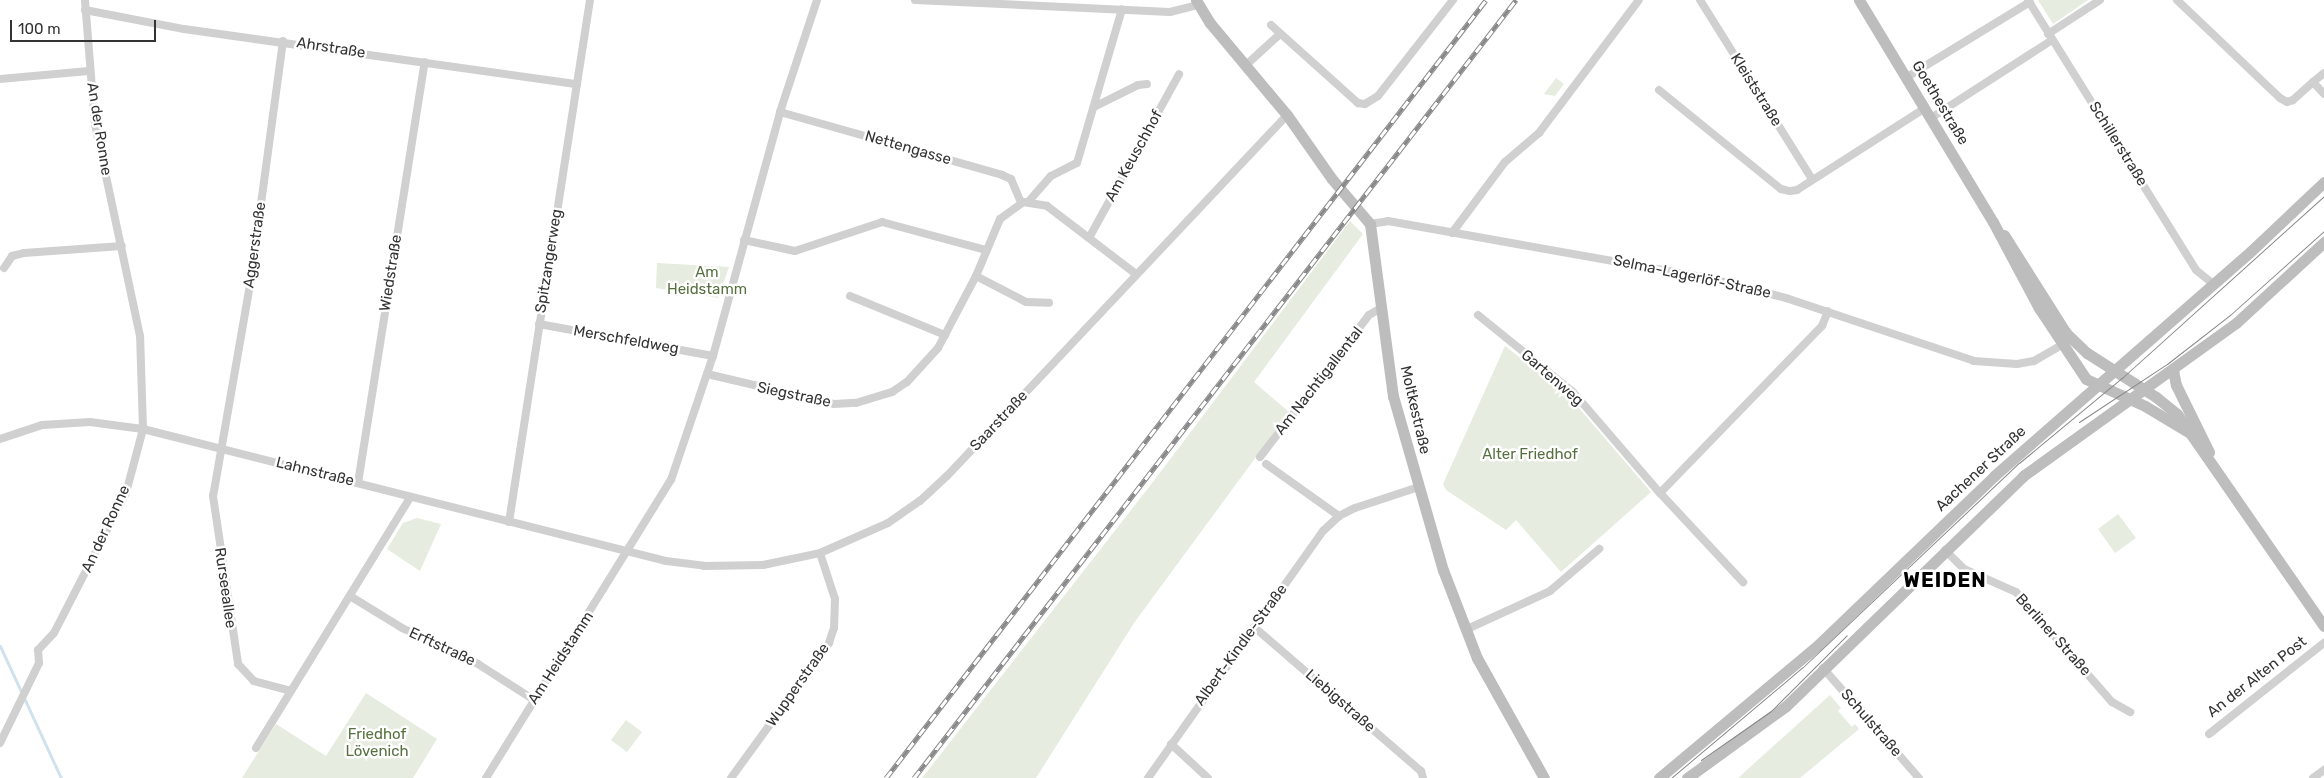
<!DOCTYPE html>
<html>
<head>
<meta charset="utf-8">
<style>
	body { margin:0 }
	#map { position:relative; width:2324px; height:778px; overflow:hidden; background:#fff; font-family:Rubik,sans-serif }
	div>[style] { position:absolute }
	.green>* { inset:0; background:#e6ecdf }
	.stream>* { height:3px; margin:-1.5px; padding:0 1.5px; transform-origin:1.5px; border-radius:1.5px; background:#cfe2ee }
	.street>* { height:8px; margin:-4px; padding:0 4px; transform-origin:4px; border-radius:4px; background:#d0d0d0 }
	.secondary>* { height:11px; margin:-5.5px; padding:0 5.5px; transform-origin:5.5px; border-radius:5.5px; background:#bdbdbd }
	.tram>* { height:1px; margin:-0.5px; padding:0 0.5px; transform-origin:0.5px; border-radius:0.5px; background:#888 }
	.rail>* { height:5px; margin-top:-2.5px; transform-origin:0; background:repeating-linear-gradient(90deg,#fff 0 9px,#888 0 18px); box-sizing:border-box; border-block:1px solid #888 }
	span { translate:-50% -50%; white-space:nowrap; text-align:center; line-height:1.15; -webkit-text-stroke:5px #fff; paint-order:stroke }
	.street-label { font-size:15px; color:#333 }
	.park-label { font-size:15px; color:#56703f }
	.district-label { font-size:20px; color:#000; font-weight:700; letter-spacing:1px }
	.scale { position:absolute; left:10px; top:20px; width:146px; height:22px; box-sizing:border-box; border:2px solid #333; border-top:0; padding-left:6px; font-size:15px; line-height:18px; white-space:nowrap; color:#333; -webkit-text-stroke:4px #fff; paint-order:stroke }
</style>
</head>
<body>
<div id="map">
	<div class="green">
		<i style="clip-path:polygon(2038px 0,2088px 0,2053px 24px)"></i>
		<i style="clip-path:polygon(1556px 78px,1564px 84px,1555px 96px,1544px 94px)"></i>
		<i style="clip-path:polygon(1350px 221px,1363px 234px,1254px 382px,1289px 412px,1134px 623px,1036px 778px,922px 778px,1156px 478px)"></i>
		<i style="clip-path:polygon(657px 263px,729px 267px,718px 298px,656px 288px)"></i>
		<i style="clip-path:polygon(1505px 346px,1567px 394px,1651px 492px,1561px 572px,1516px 520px,1506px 530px,1446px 490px,1443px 484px)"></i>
		<i style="clip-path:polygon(2118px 514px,2136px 538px,2115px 553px,2098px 529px)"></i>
		<i style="clip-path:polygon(417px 518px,441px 524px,420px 571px,387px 549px,403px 523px)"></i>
		<i style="clip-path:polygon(366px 693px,437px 739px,413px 778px,242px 778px,276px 724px,326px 756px)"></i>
		<i style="clip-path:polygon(1830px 695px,1841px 708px,1838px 711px,1852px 727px,1855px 724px,1859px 729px,1800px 778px,1738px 778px)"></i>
		<i style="clip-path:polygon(626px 720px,642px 732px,627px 752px,611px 740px)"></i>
	</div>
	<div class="stream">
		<i style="left:0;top:646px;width:145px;rotate:65.2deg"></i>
	</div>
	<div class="street">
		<i style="left:915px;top:0;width:255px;rotate:2.7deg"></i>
		<i style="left:1170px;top:12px;width:29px;rotate:-14deg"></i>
		<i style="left:1700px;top:0;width:211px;rotate:58deg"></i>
		<i style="left:2028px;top:0;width:318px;rotate:58.1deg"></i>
		<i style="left:2196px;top:270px;width:22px;rotate:39deg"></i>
		<i style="left:2177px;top:0;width:142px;rotate:43.6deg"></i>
		<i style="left:2280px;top:98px;width:8px;rotate:30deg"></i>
		<i style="left:2287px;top:102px;width:6px;rotate:-18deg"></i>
		<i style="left:2293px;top:100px;width:27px;rotate:-42deg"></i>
		<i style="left:2313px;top:82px;width:16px;rotate:47deg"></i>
		<i style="left:85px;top:10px;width:101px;rotate:10.9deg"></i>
		<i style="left:184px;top:29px;width:397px;rotate:8deg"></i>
		<i style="left:1271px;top:25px;width:117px;rotate:41.9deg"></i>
		<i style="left:1358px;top:103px;width:7px;rotate:8deg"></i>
		<i style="left:1365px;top:104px;width:15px;rotate:-32deg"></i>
		<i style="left:1378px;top:96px;width:122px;rotate:-52deg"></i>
		<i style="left:2048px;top:34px;width:62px;rotate:-33.2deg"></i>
		<i style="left:283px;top:41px;width:240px;rotate:97.7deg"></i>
		<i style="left:251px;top:279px;width:220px;rotate:99.9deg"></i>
		<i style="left:213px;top:496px;width:170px;rotate:81.5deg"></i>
		<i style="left:238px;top:664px;width:23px;rotate:47deg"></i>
		<i style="left:254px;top:681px;width:38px;rotate:15deg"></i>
		<i style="left:1246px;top:65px;width:46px;rotate:-42.4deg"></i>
		<i style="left:1907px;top:77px;width:144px;rotate:-31.4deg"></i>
		<i style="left:0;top:79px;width:89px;rotate:-5.1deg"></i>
		<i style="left:2313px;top:82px;width:14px;rotate:-39deg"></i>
		<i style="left:1659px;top:90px;width:157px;rotate:39.1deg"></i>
		<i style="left:1781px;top:189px;width:9px;rotate:13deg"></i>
		<i style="left:1790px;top:191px;width:7px;rotate:-8deg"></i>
		<i style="left:1797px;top:190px;width:152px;rotate:-32.6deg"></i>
		<i style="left:1094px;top:107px;width:49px;rotate:-26.6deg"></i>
		<i style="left:1138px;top:85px;width:9px;rotate:-6deg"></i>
		<i style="left:780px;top:112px;width:231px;rotate:15.8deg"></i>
		<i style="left:1002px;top:175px;width:10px;rotate:24deg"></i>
		<i style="left:1011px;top:179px;width:25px;rotate:67deg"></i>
		<i style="left:1931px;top:118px;width:144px;rotate:-32.8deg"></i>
		<i style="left:1029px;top:201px;width:33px;rotate:-49deg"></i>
		<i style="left:1051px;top:176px;width:29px;rotate:-27deg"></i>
		<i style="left:1077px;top:163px;width:160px;rotate:-73.7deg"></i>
		<i style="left:1370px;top:224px;width:18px;rotate:-9deg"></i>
		<i style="left:1388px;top:221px;width:326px;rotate:10.1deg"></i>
		<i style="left:1709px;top:278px;width:80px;rotate:14.6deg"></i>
		<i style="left:1786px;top:298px;width:198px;rotate:18.5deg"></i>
		<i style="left:1974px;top:361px;width:43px;rotate:4deg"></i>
		<i style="left:2017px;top:364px;width:17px;rotate:-10deg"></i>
		<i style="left:2034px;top:361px;width:32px;rotate:-30deg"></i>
		<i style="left:1452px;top:233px;width:89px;rotate:-53.3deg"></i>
		<i style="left:1505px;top:162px;width:45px;rotate:-40.5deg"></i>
		<i style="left:1539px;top:133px;width:166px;rotate:-53.1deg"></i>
		<i style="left:1089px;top:238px;width:187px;rotate:-61.2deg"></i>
		<i style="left:744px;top:240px;width:52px;rotate:12.2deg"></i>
		<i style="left:795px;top:251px;width:92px;rotate:-18.4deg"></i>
		<i style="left:882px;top:222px;width:108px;rotate:15.1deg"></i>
		<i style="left:4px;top:268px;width:14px;rotate:-56deg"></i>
		<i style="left:12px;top:256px;width:12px;rotate:-14deg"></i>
		<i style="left:24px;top:253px;width:98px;rotate:-4.1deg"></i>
		<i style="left:976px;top:276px;width:56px;rotate:27.5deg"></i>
		<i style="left:1026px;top:302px;width:23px;rotate:2deg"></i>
		<i style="left:850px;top:296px;width:103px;rotate:22.3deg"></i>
		<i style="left:1478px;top:315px;width:122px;rotate:39deg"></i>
		<i style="left:1573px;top:392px;width:133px;rotate:49.3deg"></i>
		<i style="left:1660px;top:493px;width:233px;rotate:-45.9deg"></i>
		<i style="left:1822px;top:326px;width:16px;rotate:-68deg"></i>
		<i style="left:539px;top:324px;width:177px;rotate:10.4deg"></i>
		<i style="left:707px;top:374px;width:130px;rotate:13.3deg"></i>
		<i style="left:834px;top:404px;width:22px;rotate:-3deg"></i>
		<i style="left:856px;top:403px;width:38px;rotate:-17deg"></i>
		<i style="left:892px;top:392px;width:18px;rotate:-34deg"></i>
		<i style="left:907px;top:382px;width:46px;rotate:-47.6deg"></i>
		<i style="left:938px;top:348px;width:81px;rotate:-62.2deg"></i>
		<i style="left:976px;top:276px;width:62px;rotate:-67.2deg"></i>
		<i style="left:1000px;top:219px;width:29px;rotate:-36deg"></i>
		<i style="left:1023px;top:202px;width:24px;rotate:9deg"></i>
		<i style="left:1047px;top:206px;width:112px;rotate:37.4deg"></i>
		<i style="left:0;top:439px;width:44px;rotate:-18.4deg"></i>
		<i style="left:42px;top:425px;width:48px;rotate:-3.6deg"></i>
		<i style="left:90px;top:422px;width:53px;rotate:7.5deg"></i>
		<i style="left:143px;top:429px;width:539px;rotate:14.17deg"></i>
		<i style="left:666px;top:561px;width:38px;rotate:7deg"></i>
		<i style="left:704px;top:566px;width:59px;rotate:-1deg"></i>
		<i style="left:763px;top:565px;width:58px;rotate:-11.9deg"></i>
		<i style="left:820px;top:553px;width:74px;rotate:-23.8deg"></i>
		<i style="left:888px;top:523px;width:39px;rotate:-35deg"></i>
		<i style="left:920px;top:501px;width:37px;rotate:-43deg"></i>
		<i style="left:947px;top:476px;width:496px;rotate:-46.7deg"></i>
		<i style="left:1260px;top:457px;width:179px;rotate:-52.5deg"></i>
		<i style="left:1369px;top:315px;width:14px;rotate:-30deg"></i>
		<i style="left:1266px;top:464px;width:90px;rotate:35.5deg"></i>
		<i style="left:358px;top:483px;width:426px;rotate:-81deg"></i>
		<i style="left:1660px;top:493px;width:122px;rotate:47deg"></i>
		<i style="left:509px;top:522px;width:528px;rotate:-81.18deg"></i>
		<i style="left:1945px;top:550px;width:27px;rotate:45deg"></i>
		<i style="left:1964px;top:569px;width:57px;rotate:23.9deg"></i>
		<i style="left:2016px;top:592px;width:146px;rotate:48.9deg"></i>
		<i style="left:2112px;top:702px;width:21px;rotate:29deg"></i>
		<i style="left:350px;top:596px;width:61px;rotate:31.6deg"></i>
		<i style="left:402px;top:628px;width:84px;rotate:25.3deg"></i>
		<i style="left:478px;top:664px;width:67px;rotate:32.7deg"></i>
		<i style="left:1254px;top:627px;width:221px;rotate:40.8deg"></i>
		<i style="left:1421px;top:771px;width:7px;rotate:74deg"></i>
		<i style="left:1465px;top:630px;width:94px;rotate:-24.6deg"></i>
		<i style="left:1550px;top:591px;width:65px;rotate:-40.6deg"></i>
		<i style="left:1823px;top:668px;width:146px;rotate:48.9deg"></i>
		<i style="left:2209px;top:734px;width:147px;rotate:-38.4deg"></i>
		<i style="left:0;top:743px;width:89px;rotate:-64deg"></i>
		<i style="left:39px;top:663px;width:13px;rotate:-94deg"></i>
		<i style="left:38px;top:650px;width:23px;rotate:-47deg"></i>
		<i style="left:54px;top:633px;width:157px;rotate:-62.8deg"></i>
		<i style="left:126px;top:493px;width:66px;rotate:-75.1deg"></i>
		<i style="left:143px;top:429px;width:93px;rotate:-91.8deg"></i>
		<i style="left:140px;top:336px;width:216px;rotate:-102deg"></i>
		<i style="left:95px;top:125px;width:125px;rotate:-94.6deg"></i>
		<i style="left:1171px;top:744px;width:50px;rotate:42.6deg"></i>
		<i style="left:256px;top:748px;width:294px;rotate:-58.4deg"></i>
		<i style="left:486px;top:778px;width:351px;rotate:-58.2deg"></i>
		<i style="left:671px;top:480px;width:131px;rotate:-71.3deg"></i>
		<i style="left:713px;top:356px;width:253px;rotate:-74.6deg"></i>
		<i style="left:780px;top:112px;width:118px;rotate:-71.7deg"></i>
		<i style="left:731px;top:778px;width:167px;rotate:-54deg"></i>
		<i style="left:829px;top:643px;width:16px;rotate:-72deg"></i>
		<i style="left:834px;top:628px;width:29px;rotate:-88deg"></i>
		<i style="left:835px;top:599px;width:48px;rotate:-108.1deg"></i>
		<i style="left:1148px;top:778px;width:303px;rotate:-54.7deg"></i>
		<i style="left:1323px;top:531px;width:22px;rotate:-43deg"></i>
		<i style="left:1339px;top:516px;width:18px;rotate:-27deg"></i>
		<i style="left:1355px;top:508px;width:67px;rotate:-18.2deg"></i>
		<i style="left:2313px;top:778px;width:14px;rotate:-36deg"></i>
	</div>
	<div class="secondary">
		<i style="left:1196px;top:0;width:27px;rotate:59deg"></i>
		<i style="left:1210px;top:23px;width:120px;rotate:50.1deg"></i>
		<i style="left:1287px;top:115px;width:78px;rotate:54.9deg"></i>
		<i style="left:1332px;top:179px;width:59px;rotate:49.8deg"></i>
		<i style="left:1370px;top:224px;width:174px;rotate:82.4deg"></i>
		<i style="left:1393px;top:396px;width:181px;rotate:74deg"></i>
		<i style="left:1443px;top:570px;width:94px;rotate:68.9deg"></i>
		<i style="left:1477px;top:658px;width:137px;rotate:60.8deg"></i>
		<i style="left:1859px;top:0;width:259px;rotate:58.9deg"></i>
		<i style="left:1993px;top:222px;width:98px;rotate:61.9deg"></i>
		<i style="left:2039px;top:308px;width:85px;rotate:56.5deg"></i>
		<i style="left:2086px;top:379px;width:65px;rotate:24.6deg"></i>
		<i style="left:2145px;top:406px;width:52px;rotate:31deg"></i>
		<i style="left:2004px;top:235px;width:116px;rotate:57.7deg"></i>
		<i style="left:2066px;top:333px;width:29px;rotate:44deg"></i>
		<i style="left:2087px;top:353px;width:82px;rotate:32.5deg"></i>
		<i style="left:2156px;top:397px;width:27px;rotate:39deg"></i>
		<i style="left:2177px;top:414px;width:258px;rotate:55.3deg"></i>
		<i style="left:2173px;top:370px;width:15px;rotate:79deg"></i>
		<i style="left:2176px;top:385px;width:75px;rotate:63.8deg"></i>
		<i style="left:1659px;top:778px;width:207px;rotate:-39.9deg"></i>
		<i style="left:1818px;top:645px;width:244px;rotate:-43.8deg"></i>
		<i style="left:1994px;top:476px;width:340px;rotate:-41.2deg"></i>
		<i style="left:2250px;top:252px;width:102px;rotate:-43.4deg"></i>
		<i style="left:1687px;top:778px;width:122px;rotate:-36deg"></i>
		<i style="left:1786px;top:706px;width:330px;rotate:-44.1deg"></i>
		<i style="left:2023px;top:476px;width:262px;rotate:-35.7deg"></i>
		<i style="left:2236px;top:323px;width:120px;rotate:-42.6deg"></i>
	</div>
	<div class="tram">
		<i style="left:2079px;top:422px;width:105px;rotate:-33.4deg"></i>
		<i style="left:2167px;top:364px;width:80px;rotate:-37.9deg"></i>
		<i style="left:2230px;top:315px;width:126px;rotate:-41.8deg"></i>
		<i style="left:1701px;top:760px;width:85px;rotate:-35deg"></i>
		<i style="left:1771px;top:711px;width:107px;rotate:-45deg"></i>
		<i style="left:1671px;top:778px;width:172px;rotate:-40.1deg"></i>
		<i style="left:1803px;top:667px;width:297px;rotate:-43.4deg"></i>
		<i style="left:2019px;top:463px;width:135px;rotate:-39.6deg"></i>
		<i style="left:2123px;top:377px;width:270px;rotate:-42deg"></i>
	</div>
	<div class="rail">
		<i style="left:886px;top:778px;width:982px;rotate:-52.36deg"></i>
		<i style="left:914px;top:778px;width:984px;rotate:-52.27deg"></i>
	</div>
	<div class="street-label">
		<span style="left:331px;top:48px;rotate:9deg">Ahrstraße</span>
		<span style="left:1756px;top:90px;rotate:58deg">Kleiststraße</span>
		<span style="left:1940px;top:103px;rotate:59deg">Goethestraße</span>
		<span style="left:99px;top:129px;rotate:81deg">An der Ronne</span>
		<span style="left:2118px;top:144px;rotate:58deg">Schillerstraße</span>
		<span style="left:908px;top:148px;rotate:16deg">Nettengasse</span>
		<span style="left:1134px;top:156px;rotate:-61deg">Am Keuschhof</span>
		<span style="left:255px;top:245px;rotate:-82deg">Aggerstraße</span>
		<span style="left:549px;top:261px;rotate:-81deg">Spitzangerweg</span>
		<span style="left:391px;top:273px;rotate:-81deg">Wiedstraße</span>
		<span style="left:1692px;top:277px;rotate:12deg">Selma-Lagerlöf-Straße</span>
		<span style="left:626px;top:340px;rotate:10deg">Merschfeldweg</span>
		<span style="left:1552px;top:378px;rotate:41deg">Gartenweg</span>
		<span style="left:1319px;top:381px;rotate:-52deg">Am Nachtigallental</span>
		<span style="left:794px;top:395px;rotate:12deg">Siegstraße</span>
		<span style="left:1415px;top:410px;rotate:77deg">Moltkestraße</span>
		<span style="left:999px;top:421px;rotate:-47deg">Saarstraße</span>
		<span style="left:1981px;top:469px;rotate:-43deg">Aachener Straße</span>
		<span style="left:315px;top:472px;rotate:14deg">Lahnstraße</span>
		<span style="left:106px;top:529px;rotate:-65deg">An der Ronne</span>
		<span style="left:225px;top:588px;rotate:82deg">Rurseeallee</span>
		<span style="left:2053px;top:635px;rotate:48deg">Berliner Straße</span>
		<span style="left:1241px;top:645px;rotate:-54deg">Albert-Kindle-Straße</span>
		<span style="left:442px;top:647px;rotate:25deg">Erftstraße</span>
		<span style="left:561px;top:658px;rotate:-57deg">Am Heidstamm</span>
		<span style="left:2257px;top:677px;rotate:-38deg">An der Alten Post</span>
		<span style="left:798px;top:685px;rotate:-55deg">Wupperstraße</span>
		<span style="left:1340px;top:701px;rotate:41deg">Liebigstraße</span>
		<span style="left:1871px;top:723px;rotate:49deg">Schulstraße</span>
	</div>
	<div class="park-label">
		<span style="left:707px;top:281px">Am<br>Heidstamm</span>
		<span style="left:1530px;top:455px">Alter Friedhof</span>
		<span style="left:377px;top:743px">Friedhof<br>Lövenich</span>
	</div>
	<div class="district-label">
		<span style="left:1945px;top:580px">WEIDEN</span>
	</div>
	<div class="scale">100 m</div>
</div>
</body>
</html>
